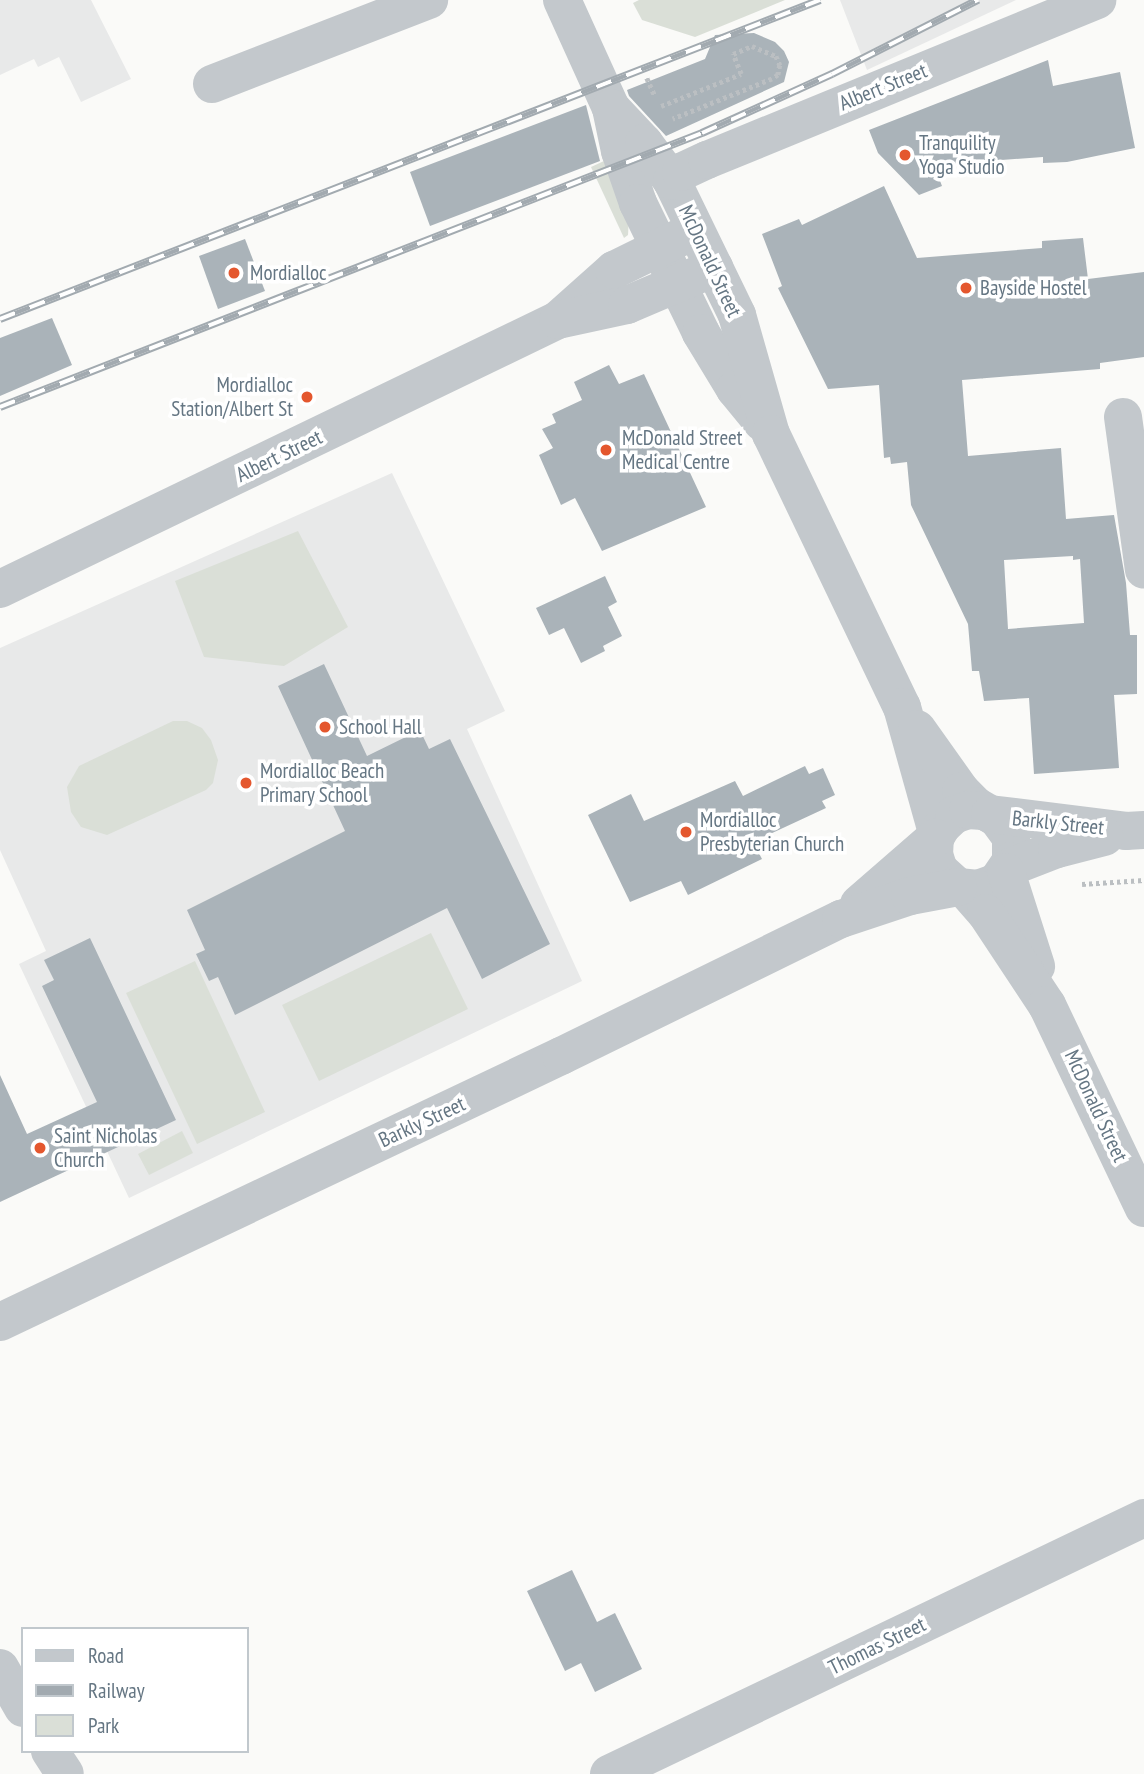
<!DOCTYPE html>
<html>
<head>
<meta charset="utf-8">
<style>
	body { margin:0 }
	#map { position:relative; width:1144px; height:1774px; overflow:hidden; background:#fafaf8; font-family:"PT Sans Narrow",sans-serif }
	div>[style] { position:absolute }
	.built>* { inset:0; background:#e8e9e9 }
	.green>* { inset:0; background:#dadfd7 }
	.building>* { inset:0; background:#aab3b9 }
	.path>* { height:4.5px; margin-top:-2.25px; transform-origin:0; background:repeating-linear-gradient(90deg,#bbbfc2 0 3.5px,transparent 0 7px) }
	.minor>* { height:38px; margin:-19px; padding:0 19px; transform-origin:19px; border-radius:19px; background:#c3c8cc }
	.rail>* { height:8px; margin-top:-4px; transform-origin:0; background:repeating-linear-gradient(90deg,#fff 0 16px,#a2aab0 0 32px); box-sizing:border-box; border-block:2px solid #a2aab0 }
	.dots>* { width:19px; height:19px; translate:-50% -50%; box-sizing:border-box; border:4px solid #fff; border-radius:50% }
	span { translate:-50% -50%; white-space:nowrap; text-align:center; line-height:1.15; -webkit-text-stroke:7px #fff; paint-order:stroke }
	.street-label { font-size:21px; color:#657683 }
	.poi-label { font-size:21px; color:#657683 }
	.left { translate:0 -50%; text-align:left }
	.right { translate:-100% -50%; text-align:right }
	.legend { position:absolute; left:21px; top:1627px; width:228px; height:126px; box-sizing:border-box; background:#fff; border:2px solid #c1c8cd; margin:0; padding:9px 12px; list-style:none; font-size:21px; color:#657683 }
	.legend li { display:flex; align-items:center; gap:14px; height:35px }
	.legend b { width:35px; border:2px solid #c1c8cd }
</style>
</head>
<body>
<div id="map">
	<div class="built">
		<i style="clip-path:polygon(0 0,91px 0,131px 79px,81px 102px,59px 57px,38px 67px,34px 59px,0 75px)"></i>
		<i style="clip-path:polygon(840px 0,1016px 0,867px 70px)"></i>
		<i style="clip-path:polygon(392px 473px,505px 711px,467px 729px,582px 981px,129px 1198px,19px 964px,46px 951px,0 850px,0 648px)"></i>
	</div>
	<div class="green">
		<i style="clip-path:polygon(639px 0,785px 0,695px 37px,642px 20px,633px 3px)"></i>
		<i style="clip-path:polygon(604px 161px,629px 217px,628px 235px,624px 238px,591px 167px)"></i>
		<i style="clip-path:polygon(298px 531px,348px 627px,284px 666px,204px 657px,175px 581px)"></i>
		<i style="clip-path:polygon(173px 721px,187px 721px,202px 728px,211px 740px,218px 760px,213px 783px,206px 790px,107px 835px,81px 827px,71px 812px,67px 787px,79px 766px)"></i>
		<i style="clip-path:polygon(431px 933px,468px 1009px,319px 1081px,282px 1005px)"></i>
		<i style="clip-path:polygon(195px 961px,265px 1112px,197px 1144px,126px 993px)"></i>
		<i style="clip-path:polygon(182px 1131px,193px 1153px,149px 1175px,138px 1154px)"></i>
	</div>
	<div class="building">
		<i style="clip-path:polygon(754px 33px,775px 42px,784px 51px,789px 62px,784px 82px,666px 136px,629px 96px,627px 90px,705px 59px,715px 35px)"></i>
		<i style="clip-path:polygon(1048px 60px,1053px 86px,1120px 72px,1135px 148px,1067px 162px,1043px 163px,1043px 157px,934px 165px,942px 186px,919px 195px,878px 153px,869px 130px)"></i>
		<i style="clip-path:polygon(586px 105px,600px 161px,430px 226px,410px 172px)"></i>
		<i style="clip-path:polygon(evenodd,884px 186px,917px 258px,1042px 248px,1042px 241px,1083px 238px,1088px 279px,1144px 272px,1144px 357px,1100px 363px,1100px 369px,962px 380px,968px 456px,1061px 448px,1066px 519px,1114px 515px,1126px 583px,1130px 635px,1137px 635px,1137px 694px,1114px 695px,1119px 768px,1034px 774px,1029px 698px,984px 701px,979px 671px,972px 671px,968px 624px,911px 505px,907px 462px,891px 464px,890px 457px,884px 458px,879px 385px,828px 389px,778px 288px,782px 286px,762px 234px,799px 219px,802px 225px,884px 186px,1073px 556px,1073px 560px,1080px 559px,1084px 623px,1008px 629px,1004px 560px,1073px 556px)"></i>
		<i style="clip-path:polygon(245px 239px,265px 291px,218px 309px,199px 256px)"></i>
		<i style="clip-path:polygon(52px 318px,72px 365px,0 396px,0 338px)"></i>
		<i style="clip-path:polygon(609px 365px,619px 384px,644px 374px,706px 507px,602px 551px,575px 498px,561px 505px,539px 455px,553px 448px,542px 429px,556px 423px,552px 414px,582px 400px,574px 382px)"></i>
		<i style="clip-path:polygon(605px 576px,617px 602px,608px 607px,622px 636px,603px 646px,605px 651px,581px 663px,564px 628px,549px 635px,536px 608px)"></i>
		<i style="clip-path:polygon(324px 664px,367px 756px,420px 730px,429px 749px,450px 739px,550px 944px,482px 979px,447px 908px,235px 1015px,218px 977px,209px 981px,196px 954px,205px 950px,187px 910px,345px 831px,278px 686px)"></i>
		<i style="clip-path:polygon(805px 766px,809px 774px,823px 768px,835px 795px,822px 801px,826px 808px,753px 842px,762px 859px,688px 895px,681px 881px,630px 902px,588px 815px,631px 794px,644px 821px,735px 781px,743px 796px)"></i>
		<i style="clip-path:polygon(90px 938px,176px 1120px,0 1202px,0 1075px,27px 1134px,97px 1102px,42px 986px,54px 980px,44px 960px)"></i>
		<i style="clip-path:polygon(572px 1570px,597px 1622px,615px 1613px,642px 1669px,595px 1692px,581px 1663px,565px 1671px,527px 1591px)"></i>
	</div>
	<div class="path">
		<i style="left:647px;top:78px;width:20px;rotate:66deg"></i>
		<i style="left:661px;top:106px;width:86px;rotate:-21.8deg"></i>
		<i style="left:741px;top:74px;width:22px;rotate:-112deg"></i>
		<i style="left:733px;top:54px;width:21px;rotate:-23deg"></i>
		<i style="left:752px;top:46px;width:26px;rotate:23deg"></i>
		<i style="left:776px;top:56px;width:10px;rotate:66deg"></i>
		<i style="left:780px;top:65px;width:10px;rotate:101deg"></i>
		<i style="left:778px;top:75px;width:7px;rotate:146deg"></i>
		<i style="left:772px;top:79px;width:107px;rotate:158deg"></i>
		<i style="left:1082px;top:884px;width:62px;rotate:-3.7deg"></i>
	</div>
	<div class="minor">
		<i style="left:562px;top:0;width:119px;rotate:65.6deg"></i>
		<i style="left:611px;top:108px;width:44px;rotate:78.2deg"></i>
		<i style="left:620px;top:151px;width:55px;rotate:70.9deg"></i>
		<i style="left:638px;top:203px;width:144px;rotate:64.1deg"></i>
		<i style="left:701px;top:333px;width:66px;rotate:58.7deg"></i>
		<i style="left:735px;top:389px;width:43px;rotate:50.7deg"></i>
		<i style="left:212px;top:84px;width:233px;rotate:-21.2deg"></i>
		<i style="left:611px;top:108px;width:48px;rotate:46.7deg"></i>
		<i style="left:644px;top:143px;width:47px;rotate:53.6deg"></i>
		<i style="left:672px;top:181px;width:149px;rotate:64.1deg"></i>
		<i style="left:737px;top:315px;width:124px;rotate:74.1deg"></i>
		<i style="left:771px;top:434px;width:303px;rotate:64.4deg"></i>
		<i style="left:902px;top:707px;width:130px;rotate:74.4deg"></i>
		<i style="left:672px;top:181px;width:13px;rotate:-45deg"></i>
		<i style="left:681px;top:172px;width:29px;rotate:-25deg"></i>
		<i style="left:707px;top:160px;width:422px;rotate:-22.3deg"></i>
		<i style="left:559px;top:319px;width:74px;rotate:-41.7deg"></i>
		<i style="left:614px;top:270px;width:77px;rotate:-26.2deg"></i>
		<i style="left:1123px;top:417px;width:154px;rotate:82.2deg"></i>
		<i style="left:0;top:589px;width:619px;rotate:-25.74deg"></i>
		<i style="left:558px;top:320px;width:71px;rotate:-12.3deg"></i>
		<i style="left:627px;top:305px;width:95px;rotate:-23deg"></i>
		<i style="left:917px;top:729px;width:76px;rotate:54.6deg"></i>
		<i style="left:961px;top:791px;width:21px;rotate:45deg"></i>
		<i style="left:976px;top:806px;width:24px;rotate:30deg"></i>
		<i style="left:997px;top:818px;width:24px;rotate:54deg"></i>
		<i style="left:1011px;top:837px;width:24px;rotate:90deg"></i>
		<i style="left:1011px;top:861px;width:25px;rotate:124deg"></i>
		<i style="left:997px;top:882px;width:20px;rotate:160deg"></i>
		<i style="left:978px;top:889px;width:20px;rotate:-174deg"></i>
		<i style="left:958px;top:887px;width:25px;rotate:-138deg"></i>
		<i style="left:939px;top:870px;width:16px;rotate:-108deg"></i>
		<i style="left:934px;top:855px;width:17px;rotate:-87deg"></i>
		<i style="left:935px;top:838px;width:14px;rotate:-60deg"></i>
		<i style="left:942px;top:826px;width:16px;rotate:-43deg"></i>
		<i style="left:954px;top:815px;width:15px;rotate:-20deg"></i>
		<i style="left:968px;top:810px;width:15px;rotate:4deg"></i>
		<i style="left:990px;top:814px;width:137px;rotate:7.1deg"></i>
		<i style="left:1126px;top:831px;width:18px;rotate:-3deg"></i>
		<i style="left:1008px;top:868px;width:53px;rotate:-21.2deg"></i>
		<i style="left:1057px;top:849px;width:49px;rotate:-14.3deg"></i>
		<i style="left:1006px;top:872px;width:99px;rotate:72.3deg"></i>
		<i style="left:964px;top:888px;width:33px;rotate:49deg"></i>
		<i style="left:986px;top:913px;width:110px;rotate:56.5deg"></i>
		<i style="left:1047px;top:1005px;width:225px;rotate:64.5deg"></i>
		<i style="left:859px;top:904px;width:101px;rotate:-41deg"></i>
		<i style="left:0;top:1322px;width:621px;rotate:-25.37deg"></i>
		<i style="left:561px;top:1056px;width:312px;rotate:-26.1deg"></i>
		<i style="left:841px;top:919px;width:73px;rotate:-18.4deg"></i>
		<i style="left:910px;top:896px;width:49px;rotate:-10.6deg"></i>
		<i style="left:0;top:1668px;width:46px;rotate:60.1deg"></i>
		<i style="left:50px;top:1751px;width:27px;rotate:57deg"></i>
		<i style="left:609px;top:1774px;width:593px;rotate:-25.57deg"></i>
	</div>
	<div class="rail">
		<i style="left:0;top:319px;width:880px;rotate:-21.26deg"></i>
		<i style="left:0;top:407px;width:754px;rotate:-21.32deg"></i>
		<i style="left:702px;top:133px;width:143px;rotate:-24.4deg"></i>
		<i style="left:832px;top:74px;width:164px;rotate:-26.9deg"></i>
	</div>
	<div class="dots">
		<i style="left:905px;top:155px;background:#e4572e"></i>
		<i style="left:234px;top:273px;background:#e4572e"></i>
		<i style="left:966px;top:288px;background:#e4572e"></i>
		<i style="left:307px;top:397px;background:#e4572e"></i>
		<i style="left:606px;top:450px;background:#e4572e"></i>
		<i style="left:325px;top:727px;background:#e4572e"></i>
		<i style="left:246px;top:783px;background:#e4572e"></i>
		<i style="left:686px;top:832px;background:#e4572e"></i>
		<i style="left:40px;top:1148px;background:#e4572e"></i>
	</div>
	<div class="street-label">
		<span style="left:883px;top:87px;rotate:-22deg">Albert Street</span>
		<span style="left:710px;top:261px;rotate:65deg">McDonald Street</span>
		<span style="left:279px;top:456px;rotate:-26deg">Albert Street</span>
		<span style="left:1058px;top:823px;rotate:6deg">Barkly Street</span>
		<span style="left:1096px;top:1106px;rotate:65deg">McDonald Street</span>
		<span style="left:422px;top:1122px;rotate:-25deg">Barkly Street</span>
		<span style="left:877px;top:1646px;rotate:-26deg">Thomas Street</span>
	</div>
	<div class="poi-label">
		<span class="left" style="left:919px;top:155px">Tranquility<br>Yoga Studio</span>
		<span class="left" style="left:250px;top:273px">Mordialloc</span>
		<span class="left" style="left:980px;top:288px">Bayside Hostel</span>
		<span class="right" style="left:293px;top:397px">Mordialloc<br>Station/Albert St</span>
		<span class="left" style="left:622px;top:450px">McDonald Street<br>Medical Centre</span>
		<span class="left" style="left:339px;top:727px">School Hall</span>
		<span class="left" style="left:260px;top:783px">Mordialloc Beach<br>Primary School</span>
		<span class="left" style="left:700px;top:832px">Mordialloc<br>Presbyterian Church</span>
		<span class="left" style="left:54px;top:1148px">Saint Nicholas<br>Church</span>
	</div>
	<ul class="legend">
	<li><b style="height:9px;background:#c3c8cc"></b>Road</li>
	<li><b style="height:9px;background:#a2aab0"></b>Railway</li>
	<li><b style="height:19px;background:#dadfd7"></b>Park</li>
	</ul>
</div>
</body>
</html>
